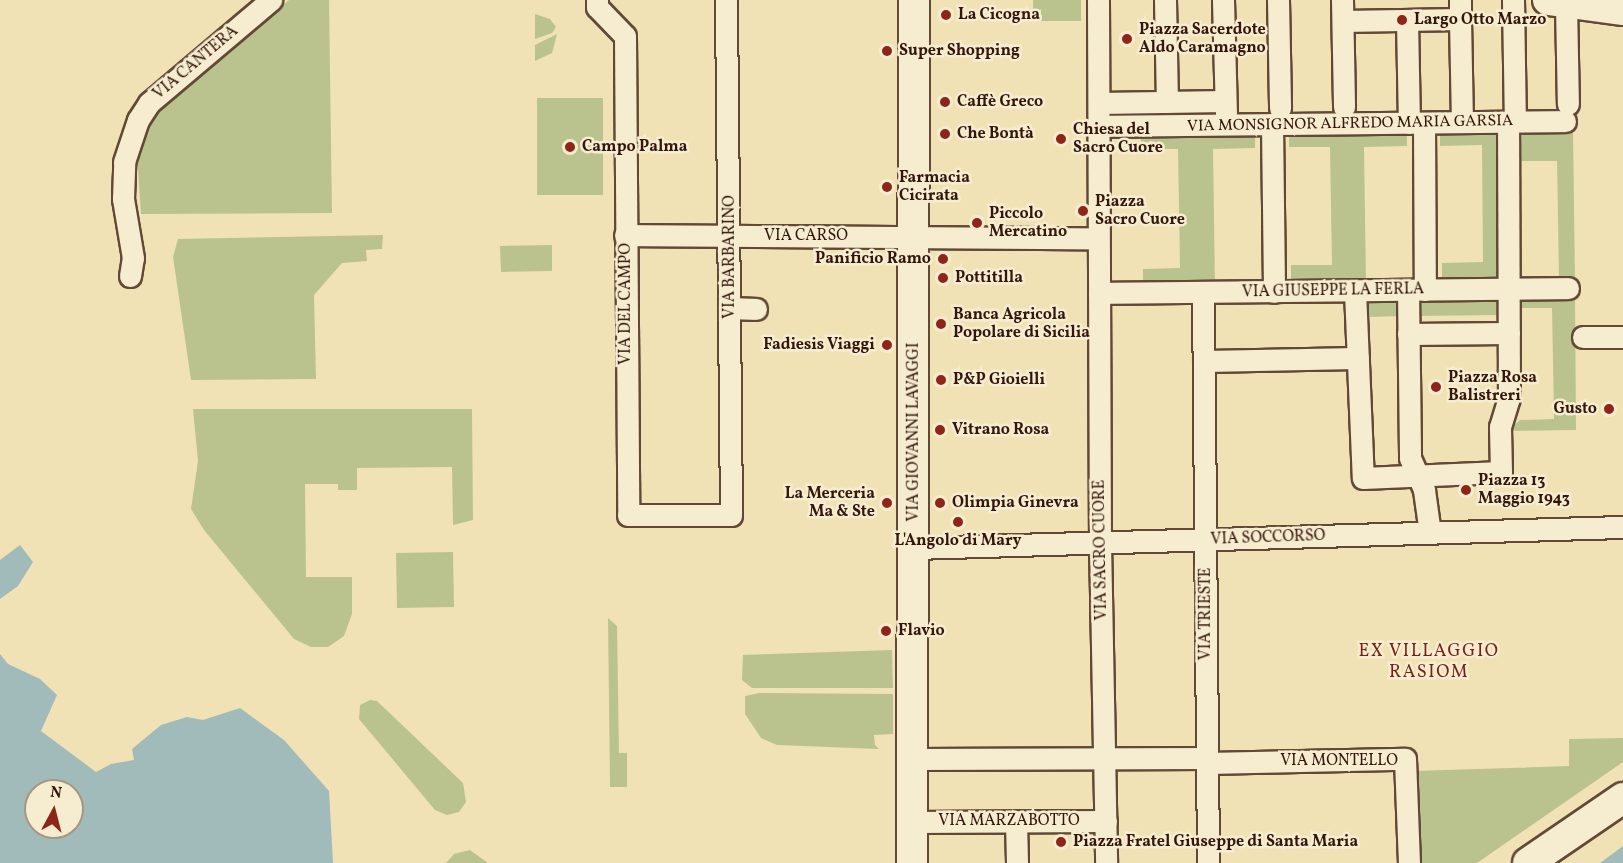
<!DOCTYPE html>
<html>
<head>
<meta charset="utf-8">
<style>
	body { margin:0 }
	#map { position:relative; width:1623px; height:863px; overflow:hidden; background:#f1e2b6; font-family:Vollkorn,serif }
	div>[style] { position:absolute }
	.green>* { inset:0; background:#bac38e }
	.water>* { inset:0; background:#a0bbb9 }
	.roads { filter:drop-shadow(2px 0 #624936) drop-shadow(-2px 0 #624936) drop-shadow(0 2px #624936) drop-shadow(0 -2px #624936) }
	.street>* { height:21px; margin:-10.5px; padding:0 10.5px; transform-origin:10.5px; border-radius:10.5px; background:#f6ecd0 }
	.secondary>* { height:30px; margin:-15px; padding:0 15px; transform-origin:15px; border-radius:15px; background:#f6ecd0 }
	.dots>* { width:16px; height:16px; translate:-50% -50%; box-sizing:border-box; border:3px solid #f6ecd0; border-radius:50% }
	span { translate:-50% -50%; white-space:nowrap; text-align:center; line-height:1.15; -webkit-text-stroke:5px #f6ecd0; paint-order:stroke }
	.poi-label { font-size:16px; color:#33160c; font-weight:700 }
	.left { translate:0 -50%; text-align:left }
	.right { translate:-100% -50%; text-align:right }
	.street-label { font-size:16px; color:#33160c }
	.neighbourhood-label { font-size:18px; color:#7a1f14; letter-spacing:1.5px }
	.north { position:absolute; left:24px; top:779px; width:60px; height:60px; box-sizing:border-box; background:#f6ecd0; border:2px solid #a89682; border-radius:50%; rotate:7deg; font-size:16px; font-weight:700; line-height:24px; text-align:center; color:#33160c }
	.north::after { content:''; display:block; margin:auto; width:21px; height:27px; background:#8f2418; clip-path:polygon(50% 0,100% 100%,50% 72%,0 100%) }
</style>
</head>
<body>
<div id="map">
	<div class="green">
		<i style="clip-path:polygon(289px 0,329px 0,332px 213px,141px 214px,136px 140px,173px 96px)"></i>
		<i style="clip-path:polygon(1033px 0,1081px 0,1081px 21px,1033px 21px)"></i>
		<i style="clip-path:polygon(535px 14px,550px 19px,556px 27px,552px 33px,535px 39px)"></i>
		<i style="clip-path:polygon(557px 34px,552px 53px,535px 61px,535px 45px)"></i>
		<i style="clip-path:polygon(537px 98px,603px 98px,603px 195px,537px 195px)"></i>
		<i style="clip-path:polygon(1573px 130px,1575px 279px,1559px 280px,1557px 161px,1517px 161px,1516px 131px)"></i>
		<i style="clip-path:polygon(1497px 131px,1499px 281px,1442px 282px,1442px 263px,1483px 262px,1482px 145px,1440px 146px,1440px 132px)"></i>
		<i style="clip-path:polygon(1407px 132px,1407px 146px,1364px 147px,1366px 283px,1291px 283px,1291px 265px,1332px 265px,1330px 147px,1289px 147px,1289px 134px)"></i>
		<i style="clip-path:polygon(1255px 134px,1255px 148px,1213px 149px,1215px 285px,1143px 286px,1143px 269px,1180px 268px,1178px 149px,1141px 149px,1141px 135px)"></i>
		<i style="clip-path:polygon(383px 235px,382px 249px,366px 250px,367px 261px,342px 263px,314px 295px,316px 379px,191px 380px,173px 257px,178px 239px)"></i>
		<i style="clip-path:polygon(552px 245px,552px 271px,501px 272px,500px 246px)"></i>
		<i style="clip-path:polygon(1575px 295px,1576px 430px,1507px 431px,1520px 420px,1554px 419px,1552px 308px,1518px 308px,1518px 296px)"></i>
		<i style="clip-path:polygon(1499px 296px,1499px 315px,1416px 316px,1415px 297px)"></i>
		<i style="clip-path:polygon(1401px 297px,1402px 316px,1367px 317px,1366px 298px)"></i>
		<i style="clip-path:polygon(193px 409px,472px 409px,473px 520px,453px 525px,452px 467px,357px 468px,357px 490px,338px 490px,338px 484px,305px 484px,306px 577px,352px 577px,352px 614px,344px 636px,328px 647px,311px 647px,294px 639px,204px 530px,191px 509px,198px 461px)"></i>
		<i style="clip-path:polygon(453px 552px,454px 607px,397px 608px,396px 553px)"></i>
		<i style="clip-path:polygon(608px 618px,617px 626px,619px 753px,627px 753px,627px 787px,610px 787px)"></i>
		<i style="clip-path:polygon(892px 650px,893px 688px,752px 688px,742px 680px,743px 655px)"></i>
		<i style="clip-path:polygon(759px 693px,893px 694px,893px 734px,874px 735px,875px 745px,879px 749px,777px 745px,761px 738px,745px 714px,745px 696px)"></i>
		<i style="clip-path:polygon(370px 700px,377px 701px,463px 783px,466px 802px,459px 812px,447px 815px,435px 810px,359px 719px,360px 705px)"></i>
		<i style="clip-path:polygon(1623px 738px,1623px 762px,1477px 863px,1415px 863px,1413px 771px,1569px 766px,1569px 739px)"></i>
		<i style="clip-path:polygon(470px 850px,488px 863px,446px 863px,454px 854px)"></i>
	</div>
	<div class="water">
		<i style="clip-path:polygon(20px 545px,33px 562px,18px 586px,0 599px,0 560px)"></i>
		<i style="clip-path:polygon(evenodd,0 654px,8px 664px,40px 679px,57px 695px,41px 731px,96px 772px,111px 764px,134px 760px,132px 749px,161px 725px,187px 717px,203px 720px,240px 708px,284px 740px,329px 791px,333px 863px,0 863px,0 654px,36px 791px,72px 791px,72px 827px,36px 827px,36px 791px)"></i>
		<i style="clip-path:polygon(1623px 846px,1623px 863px,1600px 863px)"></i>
	</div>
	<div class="roads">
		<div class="street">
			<i style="left:597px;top:0;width:7px;rotate:90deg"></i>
			<i style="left:597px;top:7px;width:40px;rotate:46deg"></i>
			<i style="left:625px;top:36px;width:479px;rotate:89.6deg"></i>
			<i style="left:628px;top:515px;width:103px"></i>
			<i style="left:731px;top:515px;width:515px;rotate:-90.56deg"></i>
			<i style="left:1098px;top:0;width:542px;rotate:89.79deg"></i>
			<i style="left:1100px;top:542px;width:321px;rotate:88.9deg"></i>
			<i style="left:1165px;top:0;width:102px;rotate:88.9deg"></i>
			<i style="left:1223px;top:0;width:113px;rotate:88.5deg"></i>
			<i style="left:1278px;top:0;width:108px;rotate:88.9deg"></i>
			<i style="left:1342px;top:0;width:107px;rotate:88.9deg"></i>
			<i style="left:1513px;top:0;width:122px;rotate:89.1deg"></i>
			<i style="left:1566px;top:4px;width:100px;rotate:88.9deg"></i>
			<i style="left:1460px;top:19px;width:103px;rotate:88.9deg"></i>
			<i style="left:1407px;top:20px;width:103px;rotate:88.9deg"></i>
			<i style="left:1343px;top:21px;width:117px;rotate:-1deg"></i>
			<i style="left:1460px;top:19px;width:19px;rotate:-90deg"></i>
			<i style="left:1099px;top:103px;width:126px;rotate:-0.9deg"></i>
			<i style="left:1424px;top:123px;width:167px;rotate:89.7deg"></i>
			<i style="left:1272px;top:124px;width:168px;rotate:89.3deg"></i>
			<i style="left:1099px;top:126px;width:466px;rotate:-0.6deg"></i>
			<i style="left:625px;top:235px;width:473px;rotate:0.4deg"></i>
			<i style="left:130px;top:276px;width:18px;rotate:-81deg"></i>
			<i style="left:133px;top:258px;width:60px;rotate:-99.6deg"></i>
			<i style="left:123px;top:199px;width:37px;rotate:-88deg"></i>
			<i style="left:124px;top:162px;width:44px;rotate:-71.6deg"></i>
			<i style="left:138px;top:120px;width:20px;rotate:-57deg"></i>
			<i style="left:149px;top:103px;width:160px;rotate:-40.2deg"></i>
			<i style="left:1408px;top:290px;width:168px;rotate:89.3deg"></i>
			<i style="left:1410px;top:458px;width:35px;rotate:66deg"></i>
			<i style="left:1424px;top:490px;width:43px;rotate:82.1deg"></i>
			<i style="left:1355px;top:291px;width:187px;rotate:87.6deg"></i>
			<i style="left:1363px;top:478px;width:138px;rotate:-2.5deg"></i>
			<i style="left:1501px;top:472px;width:45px;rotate:-91.3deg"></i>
			<i style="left:1500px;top:427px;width:30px;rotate:-73deg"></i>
			<i style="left:1509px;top:398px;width:276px;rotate:-90.2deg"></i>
			<i style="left:1203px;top:292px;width:571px;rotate:89.5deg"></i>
			<i style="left:1099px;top:293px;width:469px;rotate:-0.6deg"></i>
			<i style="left:730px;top:308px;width:26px;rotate:2deg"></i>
			<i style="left:1408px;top:334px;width:101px;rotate:-0.6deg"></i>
			<i style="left:1583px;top:337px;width:40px"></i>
			<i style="left:1204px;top:361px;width:154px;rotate:-1.1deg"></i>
			<i style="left:914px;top:548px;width:709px;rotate:-1.7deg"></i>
			<i style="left:913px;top:759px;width:294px;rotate:-0.2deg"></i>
			<i style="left:1207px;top:763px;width:198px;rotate:-1.2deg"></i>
			<i style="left:1405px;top:759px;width:104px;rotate:87.8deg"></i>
			<i style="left:1016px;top:821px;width:42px;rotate:88.6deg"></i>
			<i style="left:913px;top:822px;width:193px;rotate:-0.3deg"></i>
		</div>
		<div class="secondary">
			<i style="left:1548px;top:0;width:76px;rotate:7.6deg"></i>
			<i style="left:912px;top:863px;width:863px;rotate:-89.87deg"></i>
			<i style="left:1528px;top:863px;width:115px;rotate:-34.4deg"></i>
		</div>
	</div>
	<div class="dots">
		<i style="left:946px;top:15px;background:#8f2418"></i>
		<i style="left:1402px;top:20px;background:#8f2418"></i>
		<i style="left:1127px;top:39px;background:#8f2418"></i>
		<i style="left:887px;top:51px;background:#8f2418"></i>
		<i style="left:945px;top:102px;background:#8f2418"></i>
		<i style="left:945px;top:134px;background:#8f2418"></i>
		<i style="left:1061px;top:139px;background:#8f2418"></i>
		<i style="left:570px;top:147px;background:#8f2418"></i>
		<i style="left:887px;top:187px;background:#8f2418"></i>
		<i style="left:1083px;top:211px;background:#8f2418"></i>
		<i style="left:977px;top:223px;background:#8f2418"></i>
		<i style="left:943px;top:259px;background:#8f2418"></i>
		<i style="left:943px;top:278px;background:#8f2418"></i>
		<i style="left:941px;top:324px;background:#8f2418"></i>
		<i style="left:887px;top:345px;background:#8f2418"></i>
		<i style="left:941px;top:380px;background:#8f2418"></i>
		<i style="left:1436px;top:387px;background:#8f2418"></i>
		<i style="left:1609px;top:409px;background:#8f2418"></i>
		<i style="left:940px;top:430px;background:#8f2418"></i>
		<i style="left:1466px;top:490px;background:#8f2418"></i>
		<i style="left:887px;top:503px;background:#8f2418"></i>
		<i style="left:940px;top:503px;background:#8f2418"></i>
		<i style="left:958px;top:522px;background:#8f2418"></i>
		<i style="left:886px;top:631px;background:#8f2418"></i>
		<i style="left:1061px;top:842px;background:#8f2418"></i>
	</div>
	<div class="poi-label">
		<span class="left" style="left:958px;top:15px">La Cicogna</span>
		<span class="left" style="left:1414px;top:20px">Largo Otto Marzo</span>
		<span class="left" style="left:1139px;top:39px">Piazza Sacerdote<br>Aldo Caramagno</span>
		<span class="left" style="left:899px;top:51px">Super Shopping</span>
		<span class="left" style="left:957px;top:102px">Caffè Greco</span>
		<span class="left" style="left:1073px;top:139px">Chiesa del<br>Sacro Cuore</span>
		<span class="left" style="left:957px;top:134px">Che Bontà</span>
		<span class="left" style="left:582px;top:147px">Campo Palma</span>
		<span class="left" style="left:899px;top:187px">Farmacia<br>Cicirata</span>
		<span class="left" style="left:1095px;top:211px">Piazza<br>Sacro Cuore</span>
		<span class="left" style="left:989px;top:223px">Piccolo<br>Mercatino</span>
		<span class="right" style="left:931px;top:259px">Panificio Ramo</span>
		<span class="left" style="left:955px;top:278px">Pottitilla</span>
		<span class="left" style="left:953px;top:324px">Banca Agricola<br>Popolare di Sicilia</span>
		<span class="right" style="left:875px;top:345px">Fadiesis Viaggi</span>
		<span class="left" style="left:1448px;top:387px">Piazza Rosa<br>Balistreri</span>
		<span class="left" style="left:953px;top:380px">P&amp;P Gioielli</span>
		<span class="right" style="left:1597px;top:409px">Gusto</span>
		<span class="left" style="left:952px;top:430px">Vitrano Rosa</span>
		<span class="left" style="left:1478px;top:490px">Piazza 13<br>Maggio 1943</span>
		<span class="right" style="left:875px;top:503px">La Merceria<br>Ma &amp; Ste</span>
		<span class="left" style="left:952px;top:503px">Olimpia Ginevra</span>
		<span style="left:958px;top:541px">L'Angolo di Mary</span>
		<span class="left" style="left:898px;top:631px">Flavio</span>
		<span class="left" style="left:1073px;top:842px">Piazza Fratel Giuseppe di Santa Maria</span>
	</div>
	<div class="street-label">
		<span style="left:196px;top:63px;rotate:-40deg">VIA CANTERA</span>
		<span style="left:1350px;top:124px;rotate:-1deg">VIA MONSIGNOR ALFREDO MARIA GARSIA</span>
		<span style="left:806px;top:236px">VIA CARSO</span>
		<span style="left:730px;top:257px;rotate:-90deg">VIA BARBARINO</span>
		<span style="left:1333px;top:291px;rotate:-1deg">VIA GIUSEPPE LA FERLA</span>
		<span style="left:626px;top:304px;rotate:-90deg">VIA DEL CAMPO</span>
		<span style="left:914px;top:432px;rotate:-90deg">VIA GIOVANNI LAVAGGI</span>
		<span style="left:1268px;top:538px;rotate:-2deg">VIA SOCCORSO</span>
		<span style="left:1101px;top:550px;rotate:-91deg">VIA SACRO CUORE</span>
		<span style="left:1206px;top:614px;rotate:-90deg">VIA TRIESTE</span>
		<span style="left:1339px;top:761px">VIA MONTELLO</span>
		<span style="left:1009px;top:821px">VIA MARZABOTTO</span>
	</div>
	<div class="neighbourhood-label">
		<span style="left:1429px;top:663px">EX VILLAGGIO<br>RASIOM</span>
	</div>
	<div class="north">N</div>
</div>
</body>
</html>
